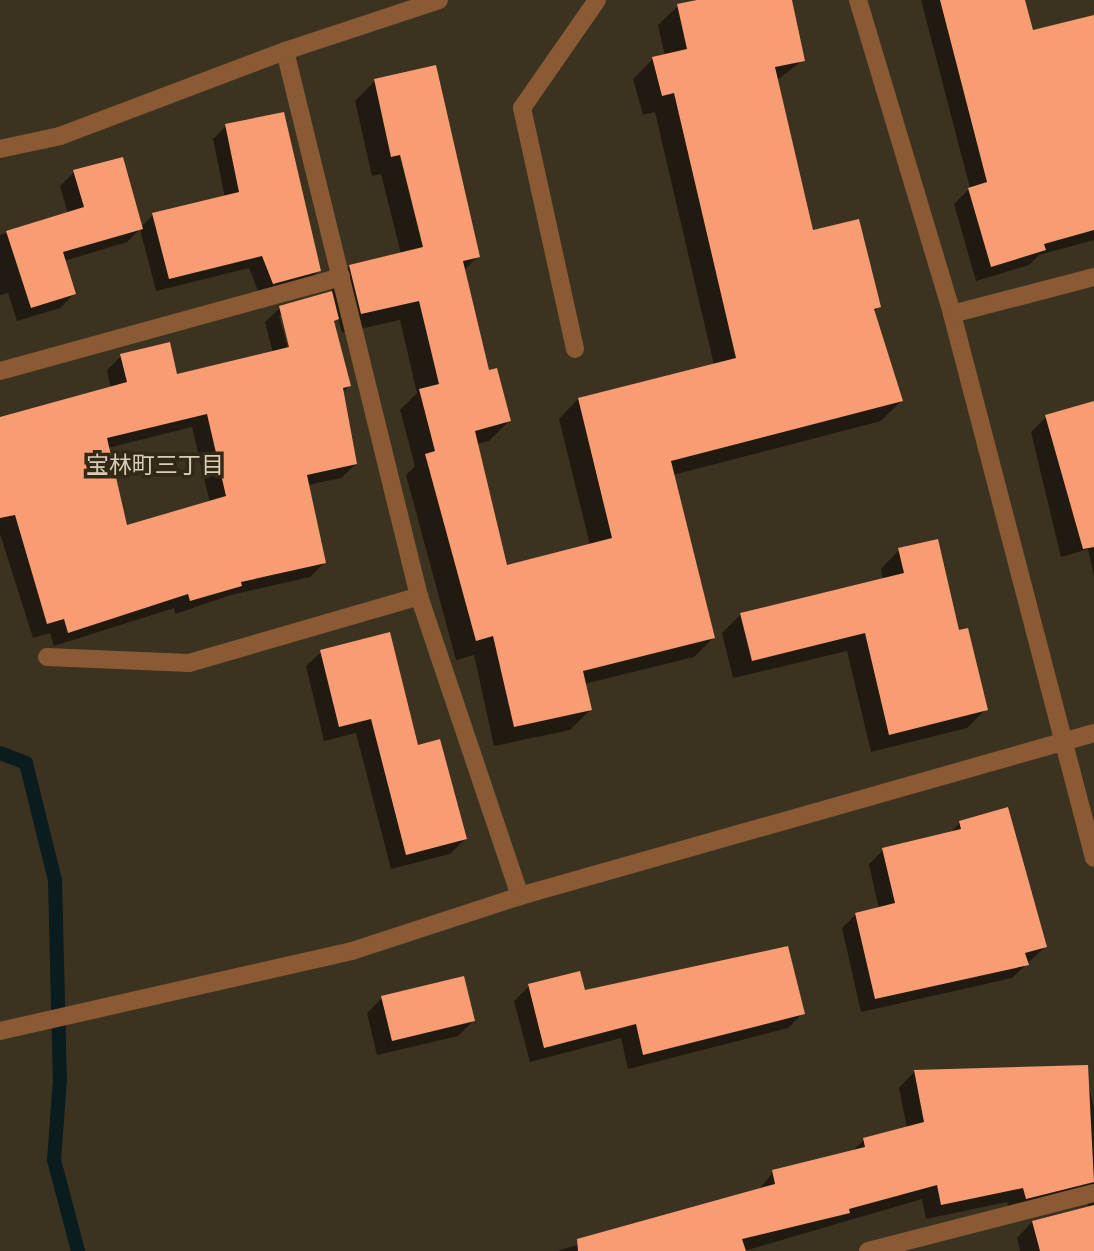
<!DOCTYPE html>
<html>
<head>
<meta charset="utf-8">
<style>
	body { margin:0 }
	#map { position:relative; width:1094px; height:1251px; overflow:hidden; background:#3c3220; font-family:Karla,"Noto Sans JP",sans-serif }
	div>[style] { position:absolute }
	.shadow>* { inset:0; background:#0007 }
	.stream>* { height:14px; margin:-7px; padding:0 7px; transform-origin:7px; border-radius:7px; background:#0a1c1e }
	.building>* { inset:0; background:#f79c73 }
	.minor>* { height:18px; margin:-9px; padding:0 9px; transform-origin:9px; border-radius:9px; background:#8a5a35 }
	span { translate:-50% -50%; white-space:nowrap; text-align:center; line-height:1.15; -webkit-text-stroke:7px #322816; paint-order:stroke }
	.neighbourhood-label { font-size:23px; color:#dacdb6 }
</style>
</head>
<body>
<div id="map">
	<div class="shadow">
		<i style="clip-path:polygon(evenodd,705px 0,791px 0,803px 60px,776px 81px,812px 232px,879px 307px,873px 312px,901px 401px,881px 421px,673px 475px,713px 638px,694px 657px,584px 684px,590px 710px,570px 730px,494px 746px,474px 655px,456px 660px,406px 475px,415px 466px,400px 410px,417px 393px,400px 320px,342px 333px,338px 318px,333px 323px,349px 386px,342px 393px,356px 464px,341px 478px,308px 485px,324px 563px,310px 577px,231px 595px,175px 614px,174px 608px,54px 646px,50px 633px,33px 638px,0 534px,0 418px,111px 389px,107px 370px,121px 356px,176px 376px,273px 353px,265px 322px,280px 308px,332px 293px,330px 286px,350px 266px,401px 254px,381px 174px,372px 176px,355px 101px,375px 81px,478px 256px,464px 271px,488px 373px,509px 421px,489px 441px,476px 444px,506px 567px,590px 545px,559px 419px,578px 399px,714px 365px,655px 112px,643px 115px,633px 79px,653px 59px,665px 56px,658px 25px,678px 6px,705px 0,279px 315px,283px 315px,293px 355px,290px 356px,279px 315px,705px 0,192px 427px,210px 503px,125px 527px,108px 448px,192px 427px)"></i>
		<i style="clip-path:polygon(921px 0,1023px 0,1032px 32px,1094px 17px,1094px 240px,1039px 255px,1029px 265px,976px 281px,954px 204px,970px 188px)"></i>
		<i style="clip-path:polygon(226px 126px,319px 270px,306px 284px,260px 296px,249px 268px,156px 291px,140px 229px,127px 242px,64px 261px,74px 294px,60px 308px,17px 321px,8px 293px,0 295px,0 235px,68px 214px,60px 186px,74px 172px,141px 227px,153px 215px,225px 198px,213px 139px)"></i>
		<i style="clip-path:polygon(1094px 402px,1094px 577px,1088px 549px,1061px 557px,1031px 432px,1046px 417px)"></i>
		<i style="clip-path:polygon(899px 550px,958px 632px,986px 709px,967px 728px,871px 752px,847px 651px,733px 678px,722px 633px,741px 614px,883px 579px,881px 569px)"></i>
		<i style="clip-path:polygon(321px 652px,417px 747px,465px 839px,450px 854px,391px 869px,356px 733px,324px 741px,306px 666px)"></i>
		<i style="clip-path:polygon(960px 823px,1045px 947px,1012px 978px,861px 1012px,842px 928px,856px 914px,879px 909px,869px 864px,883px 850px,949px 834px)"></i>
		<i style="clip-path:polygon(529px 986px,803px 1013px,788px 1028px,628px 1069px,621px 1038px,530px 1062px,514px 1001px)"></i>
		<i style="clip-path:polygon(382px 998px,473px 1021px,458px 1036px,377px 1055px,367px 1013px)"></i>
		<i style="clip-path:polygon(1084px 1067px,1094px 1108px,1094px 1251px,1020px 1251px,1017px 1238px,1032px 1222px,1090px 1207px,1080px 1197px,1010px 1213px,1007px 1202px,926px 1219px,922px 1199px,744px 1251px,557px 1251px,758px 1191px,773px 1172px,851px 1152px,864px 1140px,907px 1128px,899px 1088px,914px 1072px)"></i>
	</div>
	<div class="stream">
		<i style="left:0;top:753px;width:28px;rotate:21deg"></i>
		<i style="left:26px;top:763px;width:121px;rotate:76.1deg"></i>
		<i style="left:55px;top:880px;width:199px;rotate:88.6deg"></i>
		<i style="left:60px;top:1079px;width:81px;rotate:94.2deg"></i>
		<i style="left:54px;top:1160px;width:94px;rotate:75.2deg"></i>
	</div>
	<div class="building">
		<i style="clip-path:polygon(697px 0,792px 0,805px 61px,775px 67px,813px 230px,859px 219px,881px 307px,874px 309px,903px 401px,671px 461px,715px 638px,583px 671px,592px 710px,514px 727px,493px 636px,476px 641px,425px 454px,435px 451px,419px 389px,439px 384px,419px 301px,361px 314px,349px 265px,423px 247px,400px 155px,391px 157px,374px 79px,436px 65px,480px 257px,463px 261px,489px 370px,497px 368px,511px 421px,475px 431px,507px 565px,612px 538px,578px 398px,736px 358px,674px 93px,662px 96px,652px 57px,687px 49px,677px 4px)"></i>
		<i style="clip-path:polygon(940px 0,1025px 0,1033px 30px,1094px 15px,1094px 230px,1044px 244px,1046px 250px,991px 267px,968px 188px,987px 182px)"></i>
		<i style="clip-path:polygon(284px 112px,321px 271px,273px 284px,262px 256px,169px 279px,152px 213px,239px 192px,225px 124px)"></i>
		<i style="clip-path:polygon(123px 157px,143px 229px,63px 252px,76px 294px,31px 308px,6px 231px,84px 207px,73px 170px)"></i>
		<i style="clip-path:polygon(evenodd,332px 291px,339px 319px,334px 321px,351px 386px,343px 388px,357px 464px,307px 475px,326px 563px,241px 582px,242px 586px,190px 601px,188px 594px,68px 633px,64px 619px,47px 624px,15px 515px,0 518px,0 417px,127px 382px,120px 354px,170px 342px,177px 374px,289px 347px,279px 306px,332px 291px,207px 414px,226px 496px,127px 525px,107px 438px,207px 414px)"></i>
		<i style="clip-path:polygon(1094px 401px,1094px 547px,1083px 549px,1045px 415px)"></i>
		<i style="clip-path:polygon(938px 539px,959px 630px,968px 628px,988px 710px,889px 735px,865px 633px,752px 661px,740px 613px,904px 573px,898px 548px)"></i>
		<i style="clip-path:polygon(390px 632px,418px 745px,440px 739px,467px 839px,406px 855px,371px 719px,339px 727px,320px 650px)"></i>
		<i style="clip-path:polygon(1008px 807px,1047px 947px,1025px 953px,1029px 965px,875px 999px,855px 913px,895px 903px,882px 848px,961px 829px,959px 821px)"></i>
		<i style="clip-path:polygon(788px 946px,805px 1014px,643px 1055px,636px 1024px,544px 1048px,528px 984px,580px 971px,585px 990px)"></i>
		<i style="clip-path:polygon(464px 976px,475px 1021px,392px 1041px,381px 996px)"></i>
		<i style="clip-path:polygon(1088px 1065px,1094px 1182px,1026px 1199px,1023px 1188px,941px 1205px,937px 1185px,849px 1209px,850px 1213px,742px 1239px,746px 1251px,578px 1251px,577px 1239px,775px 1184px,772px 1170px,865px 1147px,863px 1138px,924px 1122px,914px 1070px)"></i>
		<i style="clip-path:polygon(1094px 1205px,1094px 1251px,1040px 1251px,1032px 1221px)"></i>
	</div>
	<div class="minor">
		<i style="left:858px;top:0;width:328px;rotate:73.3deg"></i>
		<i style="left:952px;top:314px;width:562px;rotate:75.37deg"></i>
		<i style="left:285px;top:51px;width:561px;rotate:76.19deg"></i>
		<i style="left:419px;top:596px;width:317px;rotate:71.4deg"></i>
		<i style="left:0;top:149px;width:61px;rotate:-12.2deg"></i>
		<i style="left:60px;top:136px;width:241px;rotate:-20.7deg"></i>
		<i style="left:285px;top:51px;width:162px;rotate:-18.3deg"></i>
		<i style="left:952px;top:314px;width:147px;rotate:-14.6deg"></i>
		<i style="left:575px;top:349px;width:247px;rotate:-102.4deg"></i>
		<i style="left:522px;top:108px;width:131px;rotate:-55.2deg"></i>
		<i style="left:0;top:371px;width:354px;rotate:-15.4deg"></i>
		<i style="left:47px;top:657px;width:142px;rotate:2.4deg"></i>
		<i style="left:189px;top:663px;width:240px;rotate:-16.2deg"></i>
		<i style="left:0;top:1031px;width:361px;rotate:-12.8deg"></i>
		<i style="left:352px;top:951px;width:177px;rotate:-18.1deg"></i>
		<i style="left:520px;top:896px;width:597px;rotate:-15.85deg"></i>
		<i style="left:868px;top:1251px;width:233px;rotate:-14.4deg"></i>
	</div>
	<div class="neighbourhood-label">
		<span style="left:155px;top:466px">宝林町三丁目</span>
	</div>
</div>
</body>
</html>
